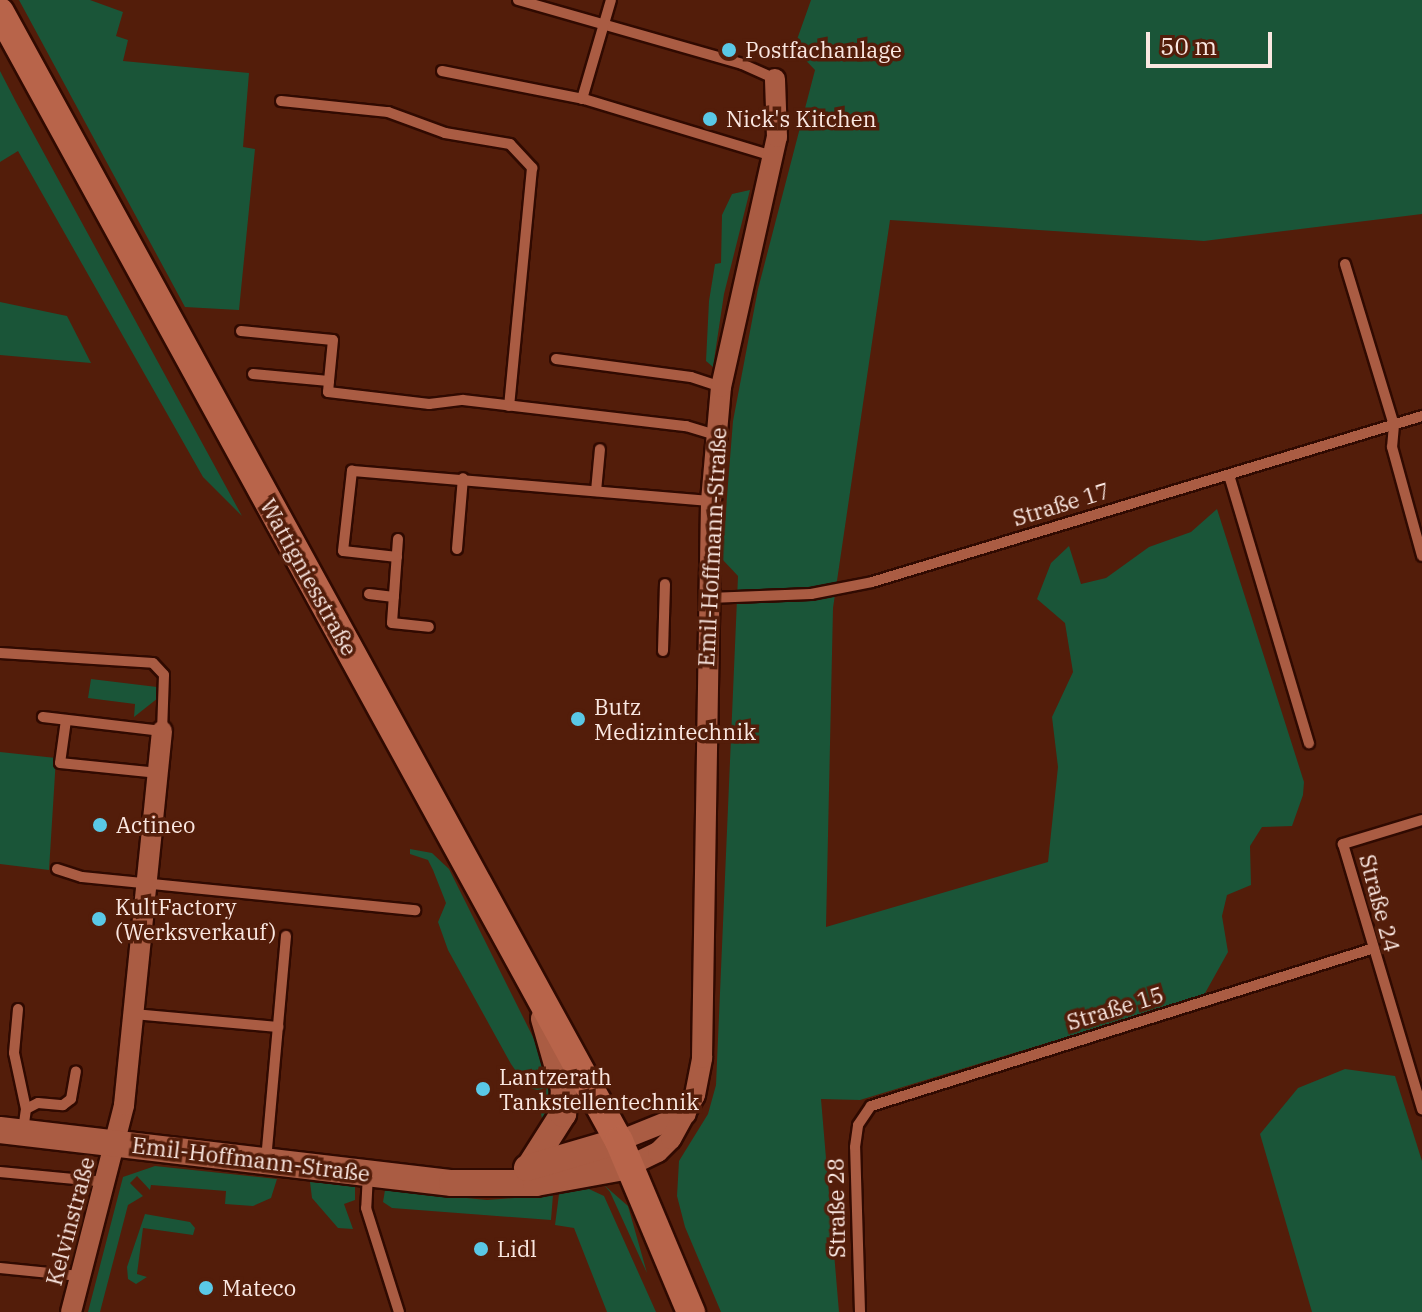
<!DOCTYPE html>
<html>
<head>
<meta charset="utf-8">
<style>
	body { margin:0 }
	#map { position:relative; width:1422px; height:1312px; overflow:hidden; background:#531d0a; font-family:"IBM Plex Serif",serif }
	div>[style] { position:absolute }
	.green>* { inset:0; background:#1a5538 }
	.roads { filter:drop-shadow(2px 0 #300a01) drop-shadow(-2px 0 #300a01) drop-shadow(0 2px #300a01) drop-shadow(0 -2px #300a01) }
	.service>* { height:10px; margin:-5px; padding:0 5px; transform-origin:5px; border-radius:5px; background:#aa5c43 }
	.minor>* { height:20px; margin:-10px; padding:0 10px; transform-origin:10px; border-radius:10px; background:#aa5c43 }
	.tertiary>* { height:26px; margin:-13px; padding:0 13px; transform-origin:13px; border-radius:13px; background:#aa5c43 }
	.secondary>* { height:28px; margin:-14px; padding:0 14px; transform-origin:14px; border-radius:14px; background:#b8644a }
	.dots>* { width:22px; height:22px; translate:-50% -50%; box-sizing:border-box; border:4px solid #531d0a; border-radius:50% }
	span { translate:-50% -50%; white-space:nowrap; text-align:center; line-height:1.15; -webkit-text-stroke:7px #531d0a; paint-order:stroke }
	.poi-label { font-size:22px; color:#fae7e1 }
	.left { translate:0 -50%; text-align:left }
	.street-label { font-size:22px; color:#fae7e1 }
	.scale { position:absolute; left:1146px; top:32px; width:126px; height:36px; box-sizing:border-box; border:4px solid #fae7e1; border-top:0; padding-left:10px; font-size:24px; line-height:28px; white-space:nowrap; color:#fae7e1; -webkit-text-stroke:6px #531d0a; paint-order:stroke }
</style>
</head>
<body>
<div id="map">
	<div class="green">
		<i style="clip-path:polygon(19px 0,90px 0,123px 12px,116px 36px,128px 40px,123px 61px,249px 73px,243px 147px,255px 149px,239px 310px,185px 307px)"></i>
		<i style="clip-path:polygon(811px 0,1422px 0,1422px 214px,1204px 241px,890px 220px,833px 608px,826px 927px,1048px 862px,1058px 767px,1052px 717px,1073px 672px,1065px 623px,1037px 599px,1051px 563px,1069px 546px,1081px 584px,1106px 578px,1149px 547px,1191px 532px,1217px 509px,1304px 782px,1303px 795px,1292px 826px,1262px 827px,1250px 846px,1251px 885px,1227px 895px,1222px 916px,1228px 952px,1204px 995px,860px 1100px,821px 1099px,839px 1312px,721px 1312px,685px 1227px,677px 1196px,679px 1161px,708px 1114px,716px 1085px,738px 576px,722px 559px,733px 421px,758px 289px,815px 70px,794px 48px)"></i>
		<i style="clip-path:polygon(0 71px,16px 102px,242px 516px,203px 477px,18px 151px,0 162px)"></i>
		<i style="clip-path:polygon(750px 190px,724px 294px,713px 367px,706px 361px,709px 301px,715px 264px,721px 263px,722px 215px,732px 194px)"></i>
		<i style="clip-path:polygon(0 302px,67px 316px,91px 363px,0 355px)"></i>
		<i style="clip-path:polygon(91px 679px,157px 687px,158px 698px,134px 717px,135px 704px,88px 698px)"></i>
		<i style="clip-path:polygon(0 752px,56px 758px,49px 870px,0 864px)"></i>
		<i style="clip-path:polygon(410px 849px,432px 853px,449px 869px,551px 1073px,551px 1112px,542px 1119px,537px 1090px,527px 1087px,511px 1064px,448px 950px,438px 922px,446px 903px,433px 870px,428px 860px,410px 854px)"></i>
		<i style="clip-path:polygon(1345px 1069px,1395px 1076px,1422px 1161px,1422px 1312px,1312px 1312px,1260px 1134px,1298px 1088px)"></i>
		<i style="clip-path:polygon(155px 1166px,277px 1179px,271px 1198px,253px 1206px,225px 1204px,226px 1191px,151px 1185px,150px 1190px,137px 1176px,130px 1183px,143px 1196px,128px 1205px,100px 1312px,88px 1312px,123px 1177px)"></i>
		<i style="clip-path:polygon(310px 1182px,355px 1186px,355px 1200px,344px 1204px,353px 1229px,338px 1228px,312px 1198px)"></i>
		<i style="clip-path:polygon(604px 1185px,628px 1206px,647px 1273px,610px 1192px)"></i>
		<i style="clip-path:polygon(589px 1189px,604px 1196px,656px 1312px,607px 1312px,574px 1228px,555px 1225px,559px 1194px)"></i>
		<i style="clip-path:polygon(385px 1190px,487px 1200px,553px 1195px,551px 1220px,392px 1208px,383px 1202px)"></i>
		<i style="clip-path:polygon(145px 1214px,190px 1222px,195px 1228px,193px 1235px,143px 1228px,137px 1274px,147px 1277px,136px 1284px,128px 1279px,127px 1267px)"></i>
	</div>
	<div class="roads">
		<div class="service">
			<i style="left:518px;top:0;width:233px;rotate:15.9deg"></i>
			<i style="left:742px;top:64px;width:36px;rotate:24deg"></i>
			<i style="left:442px;top:71px;width:145px;rotate:11.2deg"></i>
			<i style="left:584px;top:99px;width:197px;rotate:16.8deg"></i>
			<i style="left:582px;top:99px;width:103px;rotate:-73.7deg"></i>
			<i style="left:281px;top:101px;width:108px;rotate:5.9deg"></i>
			<i style="left:388px;top:112px;width:61px;rotate:20.2deg"></i>
			<i style="left:445px;top:133px;width:66px;rotate:9.6deg"></i>
			<i style="left:510px;top:144px;width:33px;rotate:47deg"></i>
			<i style="left:532px;top:168px;width:239px;rotate:95.5deg"></i>
			<i style="left:1345px;top:264px;width:168px;rotate:73.1deg"></i>
			<i style="left:1394px;top:425px;width:22px;rotate:95deg"></i>
			<i style="left:1392px;top:447px;width:113px;rotate:74.6deg"></i>
			<i style="left:241px;top:331px;width:92px;rotate:5.6deg"></i>
			<i style="left:333px;top:340px;width:41px;rotate:95.6deg"></i>
			<i style="left:556px;top:359px;width:136px;rotate:7.6deg"></i>
			<i style="left:691px;top:377px;width:32px;rotate:18deg"></i>
			<i style="left:253px;top:374px;width:76px;rotate:5.3deg"></i>
			<i style="left:329px;top:381px;width:11px;rotate:95deg"></i>
			<i style="left:328px;top:392px;width:102px;rotate:6.8deg"></i>
			<i style="left:429px;top:404px;width:34px;rotate:-7deg"></i>
			<i style="left:463px;top:400px;width:225px;rotate:6.7deg"></i>
			<i style="left:686px;top:426px;width:31px;rotate:17deg"></i>
			<i style="left:1229px;top:475px;width:280px;rotate:73.4deg"></i>
			<i style="left:596px;top:491px;width:42px;rotate:-84.6deg"></i>
			<i style="left:398px;top:539px;width:84px;rotate:94.1deg"></i>
			<i style="left:392px;top:623px;width:37px;rotate:6deg"></i>
			<i style="left:457px;top:549px;width:71px;rotate:-85.2deg"></i>
			<i style="left:397px;top:557px;width:54px;rotate:-173.7deg"></i>
			<i style="left:343px;top:551px;width:81px;rotate:-83.6deg"></i>
			<i style="left:352px;top:471px;width:360px;rotate:4.8deg"></i>
			<i style="left:369px;top:594px;width:25px;rotate:7deg"></i>
			<i style="left:709px;top:598px;width:102px;rotate:-2.2deg"></i>
			<i style="left:811px;top:594px;width:62px;rotate:-11.1deg"></i>
			<i style="left:872px;top:582px;width:575px;rotate:-16.79deg"></i>
			<i style="left:663px;top:651px;width:67px;rotate:-88.3deg"></i>
			<i style="left:0;top:653px;width:153px;rotate:3.7deg"></i>
			<i style="left:153px;top:663px;width:16px;rotate:47deg"></i>
			<i style="left:164px;top:675px;width:56px;rotate:92deg"></i>
			<i style="left:162px;top:731px;width:120px;rotate:-173.3deg"></i>
			<i style="left:66px;top:720px;width:43px;rotate:97.9deg"></i>
			<i style="left:60px;top:763px;width:99px;rotate:5.8deg"></i>
			<i style="left:1422px;top:820px;width:83px;rotate:163.1deg"></i>
			<i style="left:1343px;top:844px;width:277px;rotate:73.4deg"></i>
			<i style="left:57px;top:869px;width:26px;rotate:18deg"></i>
			<i style="left:82px;top:877px;width:335px;rotate:5.7deg"></i>
			<i style="left:18px;top:1009px;width:44px;rotate:95.2deg"></i>
			<i style="left:14px;top:1053px;width:57px;rotate:77.9deg"></i>
			<i style="left:26px;top:1109px;width:22px;rotate:98deg"></i>
			<i style="left:133px;top:1014px;width:146px;rotate:5.1deg"></i>
			<i style="left:26px;top:1109px;width:13px;rotate:-27deg"></i>
			<i style="left:38px;top:1103px;width:25px;rotate:5deg"></i>
			<i style="left:63px;top:1105px;width:10px;rotate:-37deg"></i>
			<i style="left:71px;top:1099px;width:28px;rotate:-80deg"></i>
			<i style="left:266px;top:1160px;width:225px;rotate:-84.9deg"></i>
			<i style="left:0;top:1172px;width:105px;rotate:5.4deg"></i>
			<i style="left:368px;top:1174px;width:34px;rotate:93deg"></i>
			<i style="left:366px;top:1208px;width:109px;rotate:72.4deg"></i>
			<i style="left:0;top:1268px;width:80px;rotate:5.7deg"></i>
			<i style="left:860px;top:1312px;width:165px;rotate:-91.7deg"></i>
			<i style="left:855px;top:1147px;width:22px;rotate:-82deg"></i>
			<i style="left:858px;top:1125px;width:23px;rotate:-56deg"></i>
			<i style="left:871px;top:1106px;width:524px;rotate:-17.43deg"></i>
		</div>
		<div class="minor">
			<i style="left:619px;top:1141px;width:72px;rotate:-21.9deg"></i>
			<i style="left:629px;top:1166px;width:32px;rotate:-26deg"></i>
			<i style="left:658px;top:1152px;width:18px;rotate:-45deg"></i>
			<i style="left:671px;top:1139px;width:50px;rotate:-61.4deg"></i>
			<i style="left:695px;top:1095px;width:38px;rotate:-79deg"></i>
			<i style="left:702px;top:1058px;width:557px;rotate:-89.07deg"></i>
			<i style="left:711px;top:501px;width:114px;rotate:-85deg"></i>
			<i style="left:721px;top:387px;width:256px;rotate:-77.4deg"></i>
			<i style="left:777px;top:137px;width:58px;rotate:-92deg"></i>
			<i style="left:71px;top:1312px;width:214px;rotate:-75.6deg"></i>
			<i style="left:124px;top:1105px;width:376px;rotate:-84.2deg"></i>
		</div>
		<div class="tertiary">
			<i style="left:0;top:1130px;width:455px;rotate:6.7deg"></i>
			<i style="left:452px;top:1183px;width:84px"></i>
			<i style="left:536px;top:1183px;width:95px;rotate:-10.4deg"></i>
			<i style="left:530px;top:1166px;width:62px;rotate:-57.6deg"></i>
			<i style="left:563px;top:1114px;width:25px;rotate:-88deg"></i>
			<i style="left:564px;top:1089px;width:73px;rotate:-105.9deg"></i>
			<i style="left:527px;top:1168px;width:96px;rotate:-16.4deg"></i>
		</div>
		<div class="secondary">
			<i style="left:0;top:12px;width:1288px;rotate:61.27deg"></i>
			<i style="left:619px;top:1141px;width:186px;rotate:67.2deg"></i>
		</div>
	</div>
	<div class="dots">
		<i style="left:729px;top:50px;background:#5ac8e6"></i>
		<i style="left:710px;top:119px;background:#5ac8e6"></i>
		<i style="left:578px;top:719px;background:#5ac8e6"></i>
		<i style="left:100px;top:825px;background:#5ac8e6"></i>
		<i style="left:99px;top:919px;background:#5ac8e6"></i>
		<i style="left:483px;top:1089px;background:#5ac8e6"></i>
		<i style="left:481px;top:1249px;background:#5ac8e6"></i>
		<i style="left:206px;top:1288px;background:#5ac8e6"></i>
	</div>
	<div class="poi-label">
		<span class="left" style="left:745px;top:50px">Postfachanlage</span>
		<span class="left" style="left:726px;top:119px">Nick's Kitchen</span>
		<span class="left" style="left:594px;top:719px">Butz<br>Medizintechnik</span>
		<span class="left" style="left:116px;top:825px">Actineo</span>
		<span class="left" style="left:115px;top:919px">KultFactory<br>(Werksverkauf)</span>
		<span class="left" style="left:499px;top:1089px">Lantzerath<br>Tankstellentechnik</span>
		<span class="left" style="left:497px;top:1249px">Lidl</span>
		<span class="left" style="left:222px;top:1288px">Mateco</span>
	</div>
	<div class="street-label">
		<span style="left:1061px;top:504px;rotate:-17deg">Straße 17</span>
		<span style="left:712px;top:547px;rotate:-87deg">Emil-Hoffmann-Straße</span>
		<span style="left:309px;top:577px;rotate:61deg">Wattigniesstraße</span>
		<span style="left:1380px;top:903px;rotate:75deg">Straße 24</span>
		<span style="left:1115px;top:1008px;rotate:-17deg">Straße 15</span>
		<span style="left:251px;top:1159px;rotate:7deg">Emil-Hoffmann-Straße</span>
		<span style="left:836px;top:1208px;rotate:-91deg">Straße 28</span>
		<span style="left:70px;top:1221px;rotate:-75deg">Kelvinstraße</span>
	</div>
	<div class="scale">50 m</div>
</div>
</body>
</html>
